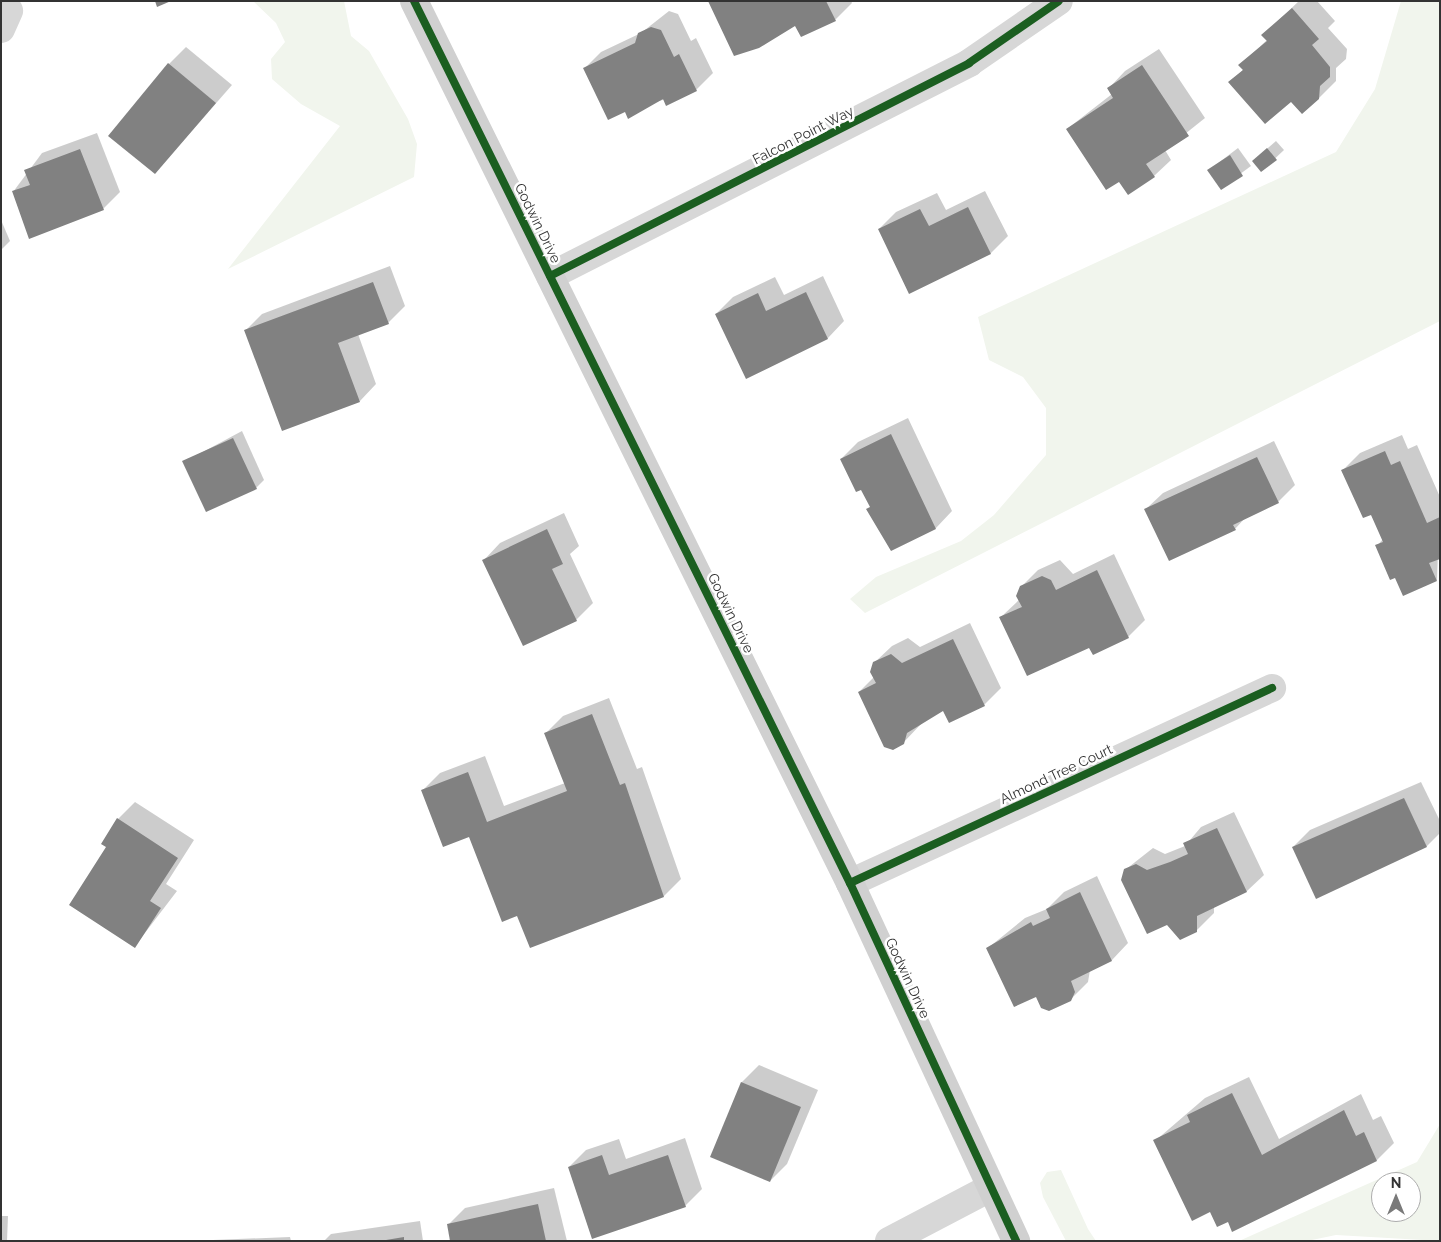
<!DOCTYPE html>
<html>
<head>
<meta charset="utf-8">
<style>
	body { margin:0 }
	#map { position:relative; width:1441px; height:1242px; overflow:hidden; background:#fff; font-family:Raleway,sans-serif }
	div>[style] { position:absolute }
	.green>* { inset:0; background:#f1f5ed }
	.shadow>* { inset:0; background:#0003 }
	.building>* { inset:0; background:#818181 }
	.street>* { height:28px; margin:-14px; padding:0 14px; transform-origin:14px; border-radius:14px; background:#d7d7d7 }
	.secondary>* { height:28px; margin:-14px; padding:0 14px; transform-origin:14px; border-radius:14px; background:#d0d0d0 }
	.cycleway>* { height:8px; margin:-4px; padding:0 4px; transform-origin:4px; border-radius:4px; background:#1b5e20 }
	span { translate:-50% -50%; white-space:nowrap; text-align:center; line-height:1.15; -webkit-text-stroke:5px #fff; paint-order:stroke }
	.street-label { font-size:14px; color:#333 }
	.frame { position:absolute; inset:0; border:2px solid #333; pointer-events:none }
	.north { position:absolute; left:1371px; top:1172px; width:50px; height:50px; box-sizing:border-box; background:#fff; border:1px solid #adadad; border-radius:50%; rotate:0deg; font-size:14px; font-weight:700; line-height:20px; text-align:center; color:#333 }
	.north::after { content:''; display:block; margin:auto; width:18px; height:22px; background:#7a7a7a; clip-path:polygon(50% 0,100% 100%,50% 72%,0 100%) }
</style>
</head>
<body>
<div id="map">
	<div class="green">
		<i style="clip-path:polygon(253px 1px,344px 1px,351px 36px,369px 51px,408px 119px,417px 144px,414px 177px,228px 269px,340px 126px,301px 104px,272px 79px,271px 59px,285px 42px,276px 23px)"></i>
		<i style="clip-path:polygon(1401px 1px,1440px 1px,1440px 321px,865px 613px,850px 599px,876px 577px,961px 541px,994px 515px,1046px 455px,1046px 408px,1023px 377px,989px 360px,978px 317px,1336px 152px,1375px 89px)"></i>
		<i style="clip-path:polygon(evenodd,1440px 1124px,1440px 1241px,1336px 1235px,1307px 1241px,1239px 1241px,1417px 1162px,1440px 1124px,1381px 1182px,1411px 1182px,1411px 1212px,1381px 1212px,1381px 1182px)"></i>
		<i style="clip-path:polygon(1061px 1170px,1088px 1229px,1096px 1241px,1066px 1241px,1043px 1197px,1040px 1183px,1047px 1172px)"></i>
	</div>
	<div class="shadow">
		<i style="clip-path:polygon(709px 1px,851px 1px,852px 3px,835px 20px,796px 24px)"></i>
		<i style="clip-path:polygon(1299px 1px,1317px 1px,1335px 21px,1328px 28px,1347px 49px,1346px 59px,1336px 68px,1336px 81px,1319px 98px,1291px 100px,1230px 82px,1244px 69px,1240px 65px,1267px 40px,1263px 35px)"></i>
		<i style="clip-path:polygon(669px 11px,678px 14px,691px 41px,696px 38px,713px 73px,696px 90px,626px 111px,584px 69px,601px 52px,641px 33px)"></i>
		<i style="clip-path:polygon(186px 47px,232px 85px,155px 173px,169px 64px)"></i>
		<i style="clip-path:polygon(1159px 49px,1205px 118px,1165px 150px,1171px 160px,1154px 176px,1119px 180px,1067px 129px,1112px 94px,1109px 88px,1125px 71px)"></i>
		<i style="clip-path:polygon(97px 133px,120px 192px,103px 209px,13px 192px,42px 153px)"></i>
		<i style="clip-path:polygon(1276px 141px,1284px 150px,1262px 171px,1262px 153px)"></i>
		<i style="clip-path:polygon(1238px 148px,1251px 166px,1221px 188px,1209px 170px)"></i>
		<i style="clip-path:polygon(985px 191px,1008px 236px,991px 253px,910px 292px,879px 229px,896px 212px,937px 193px,946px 210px)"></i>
		<i style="clip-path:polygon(1px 220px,10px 241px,1px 250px)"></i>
		<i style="clip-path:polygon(390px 266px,405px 306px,388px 323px,358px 334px,376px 384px,360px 401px,245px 331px,262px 314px)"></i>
		<i style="clip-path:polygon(823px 276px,844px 321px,828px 338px,747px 377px,716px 314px,733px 297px,775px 277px,784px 295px)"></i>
		<i style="clip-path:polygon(908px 418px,952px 511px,936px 528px,891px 549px,862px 488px,841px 459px,858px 442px)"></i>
		<i style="clip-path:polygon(242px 431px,264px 480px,256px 488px,184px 462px)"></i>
		<i style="clip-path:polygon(1402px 435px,1408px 449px,1417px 445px,1440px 497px,1437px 580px,1396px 576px,1377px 546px,1383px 539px,1371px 514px,1343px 470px,1360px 453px)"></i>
		<i style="clip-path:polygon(1274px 441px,1295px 485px,1278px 502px,1246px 517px,1235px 529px,1146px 509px,1163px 493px)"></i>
		<i style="clip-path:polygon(564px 513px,579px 546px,570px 554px,593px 603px,576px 620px,484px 560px,500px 543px)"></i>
		<i style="clip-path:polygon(1114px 554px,1145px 620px,1128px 637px,1001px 617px,1020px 599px,1021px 587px,1038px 570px,1060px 560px,1073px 574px)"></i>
		<i style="clip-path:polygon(970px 623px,1001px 688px,984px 705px,943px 709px,922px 723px,903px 743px,859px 692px,874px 677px,874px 663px,892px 646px,908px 638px,920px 647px)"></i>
		<i style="clip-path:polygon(609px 698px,637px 769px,642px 767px,681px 879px,664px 896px,530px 947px,518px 914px,470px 835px,423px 790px,440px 773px,485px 756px,504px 806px,565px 783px,546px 733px,563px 716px)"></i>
		<i style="clip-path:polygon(1421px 782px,1440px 821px,1440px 833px,1427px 846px,1317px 897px,1293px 847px,1310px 830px)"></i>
		<i style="clip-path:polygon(135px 802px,194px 840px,166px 884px,177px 891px,135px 946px,108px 847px,118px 819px)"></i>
		<i style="clip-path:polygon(1234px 812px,1264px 875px,1247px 891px,1214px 907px,1214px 913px,1196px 931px,1125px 870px,1153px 848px,1165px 854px,1185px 846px,1201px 827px)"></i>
		<i style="clip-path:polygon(1097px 876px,1128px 943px,1112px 960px,1090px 970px,1088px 982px,1070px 1000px,1037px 995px,988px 948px,1025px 918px,1047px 909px,1064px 892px)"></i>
		<i style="clip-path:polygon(759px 1065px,818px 1090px,787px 1164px,770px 1181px,712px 1156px,742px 1082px)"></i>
		<i style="clip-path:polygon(1249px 1077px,1279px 1139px,1361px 1094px,1373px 1120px,1381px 1116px,1394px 1143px,1377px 1160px,1233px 1230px,1228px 1220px,1210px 1210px,1155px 1141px,1205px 1098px)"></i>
		<i style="clip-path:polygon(685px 1138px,702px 1189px,685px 1206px,569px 1167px,586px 1150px,619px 1139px,626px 1159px)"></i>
		<i style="clip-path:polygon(554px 1188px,567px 1241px,451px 1241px,448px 1225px,465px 1208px)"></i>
		<i style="clip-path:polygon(1px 1216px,8px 1216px,7px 1241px,1px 1241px)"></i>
		<i style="clip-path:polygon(420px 1221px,423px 1241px,324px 1241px,331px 1234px)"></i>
		<i style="clip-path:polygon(290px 1237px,291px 1241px,211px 1241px,213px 1240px)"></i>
	</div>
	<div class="building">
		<i style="clip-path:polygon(155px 1px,171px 1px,157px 7px)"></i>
		<i style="clip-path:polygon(708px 1px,826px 1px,836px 21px,801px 37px,795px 26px,759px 48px,734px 56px)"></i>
		<i style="clip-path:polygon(1292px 8px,1319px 39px,1312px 45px,1330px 67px,1330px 77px,1320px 86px,1319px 99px,1302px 114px,1291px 102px,1265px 124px,1228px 82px,1243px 70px,1238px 65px,1267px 41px,1261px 35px)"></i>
		<i style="clip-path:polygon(651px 27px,661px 30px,674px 57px,679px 54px,697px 91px,666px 106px,663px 99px,628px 119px,625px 112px,608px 120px,583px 68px,635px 43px,638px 33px)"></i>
		<i style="clip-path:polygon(168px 63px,216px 103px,155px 174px,108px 136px)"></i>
		<i style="clip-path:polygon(1142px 65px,1189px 136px,1146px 164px,1155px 177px,1128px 195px,1119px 182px,1106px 190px,1066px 129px,1113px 98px,1107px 88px)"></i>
		<i style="clip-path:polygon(1267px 148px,1277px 160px,1261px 172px,1252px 161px)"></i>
		<i style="clip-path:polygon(80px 149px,104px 210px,29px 239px,12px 191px,30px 185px,24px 170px)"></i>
		<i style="clip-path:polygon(1230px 155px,1243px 176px,1221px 190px,1207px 170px)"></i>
		<i style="clip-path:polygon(968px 207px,991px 254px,909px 294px,878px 229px,920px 209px,929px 226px)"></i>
		<i style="clip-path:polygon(373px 282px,389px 324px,338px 343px,360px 402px,282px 431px,244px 330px)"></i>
		<i style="clip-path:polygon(806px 292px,828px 339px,746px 379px,715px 314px,758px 293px,766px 311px)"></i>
		<i style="clip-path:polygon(891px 434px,936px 529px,891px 551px,866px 509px,870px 507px,861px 490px,856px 492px,840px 459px)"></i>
		<i style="clip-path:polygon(233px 438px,257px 489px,206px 512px,182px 461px)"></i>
		<i style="clip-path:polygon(1385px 451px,1391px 465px,1400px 461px,1427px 523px,1440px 517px,1440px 559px,1429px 563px,1437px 581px,1403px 596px,1395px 578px,1390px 580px,1375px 545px,1383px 542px,1371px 515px,1363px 518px,1341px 470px)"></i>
		<i style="clip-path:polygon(1257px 457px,1279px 503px,1233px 525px,1236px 530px,1169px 561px,1144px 509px)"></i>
		<i style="clip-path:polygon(547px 529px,563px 564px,552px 569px,577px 621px,523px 646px,482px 560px)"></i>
		<i style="clip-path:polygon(1097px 570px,1129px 638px,1093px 655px,1089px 648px,1027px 676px,999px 617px,1022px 607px,1016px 596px,1020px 586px,1042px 576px,1051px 580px,1056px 590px)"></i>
		<i style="clip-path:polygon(953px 639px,985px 706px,949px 723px,943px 711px,907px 733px,904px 744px,893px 750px,884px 747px,858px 692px,876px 683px,870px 672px,873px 662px,891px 654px,902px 663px)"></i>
		<i style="clip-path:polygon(592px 714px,620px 785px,625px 783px,664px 897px,530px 948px,517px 916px,502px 922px,469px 837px,443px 847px,421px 790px,468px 772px,487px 822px,567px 791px,544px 733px)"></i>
		<i style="clip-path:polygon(1404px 798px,1427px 847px,1316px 899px,1292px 847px)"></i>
		<i style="clip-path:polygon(117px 818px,178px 858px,150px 901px,161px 908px,135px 948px,69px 905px,106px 847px,101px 844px)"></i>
		<i style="clip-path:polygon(1217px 828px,1247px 892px,1197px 916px,1197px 932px,1180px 940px,1167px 925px,1147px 934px,1121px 880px,1124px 869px,1136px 864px,1147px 870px,1170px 862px,1188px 854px,1183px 843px)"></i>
		<i style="clip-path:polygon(1080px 892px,1112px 961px,1071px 981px,1075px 992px,1071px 1001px,1049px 1011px,1041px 1008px,1036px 997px,1014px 1007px,986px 948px,1031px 922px,1033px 926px,1050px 918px,1046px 909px)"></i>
		<i style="clip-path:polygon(741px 1082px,801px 1107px,770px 1182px,710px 1157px)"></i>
		<i style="clip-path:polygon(1232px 1093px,1262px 1155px,1344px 1110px,1356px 1136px,1364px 1132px,1377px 1161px,1232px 1232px,1228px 1222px,1217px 1227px,1210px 1212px,1192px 1221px,1153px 1140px,1190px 1122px,1187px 1115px)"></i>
		<i style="clip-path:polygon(602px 1155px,609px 1175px,668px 1155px,686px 1207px,592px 1239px,568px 1167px)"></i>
		<i style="clip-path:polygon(538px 1204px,546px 1241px,450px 1241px,447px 1224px)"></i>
		<i style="clip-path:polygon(404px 1237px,404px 1241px,387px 1241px,386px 1240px)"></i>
	</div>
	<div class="street">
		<i style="left:1px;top:29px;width:20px;rotate:-66deg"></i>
		<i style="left:550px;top:276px;width:470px;rotate:-26.9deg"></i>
		<i style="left:969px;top:63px;width:109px;rotate:-34.6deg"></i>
		<i style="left:850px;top:883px;width:465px;rotate:-24.8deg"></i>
		<i style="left:889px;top:1241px;width:114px;rotate:-27.7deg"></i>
	</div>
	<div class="secondary">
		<i style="left:414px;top:1px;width:984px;rotate:63.7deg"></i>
		<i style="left:850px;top:883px;width:395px;rotate:65.1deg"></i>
	</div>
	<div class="cycleway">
		<i style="left:414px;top:1px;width:984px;rotate:63.7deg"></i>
		<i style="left:850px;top:883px;width:395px;rotate:65.1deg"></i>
		<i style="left:550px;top:276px;width:470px;rotate:-26.9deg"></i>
		<i style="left:969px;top:63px;width:109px;rotate:-34.6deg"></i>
		<i style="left:850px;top:883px;width:465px;rotate:-24.8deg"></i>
	</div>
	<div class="street-label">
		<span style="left:803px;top:135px;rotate:-27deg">Falcon Point Way</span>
		<span style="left:538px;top:223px;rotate:64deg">Godwin Drive</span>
		<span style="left:731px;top:613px;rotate:64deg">Godwin Drive</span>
		<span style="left:1056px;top:774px;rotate:-25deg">Almond Tree Court</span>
		<span style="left:908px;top:978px;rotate:65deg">Godwin Drive</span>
	</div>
	<div class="frame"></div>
	<div class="north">N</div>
</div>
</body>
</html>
